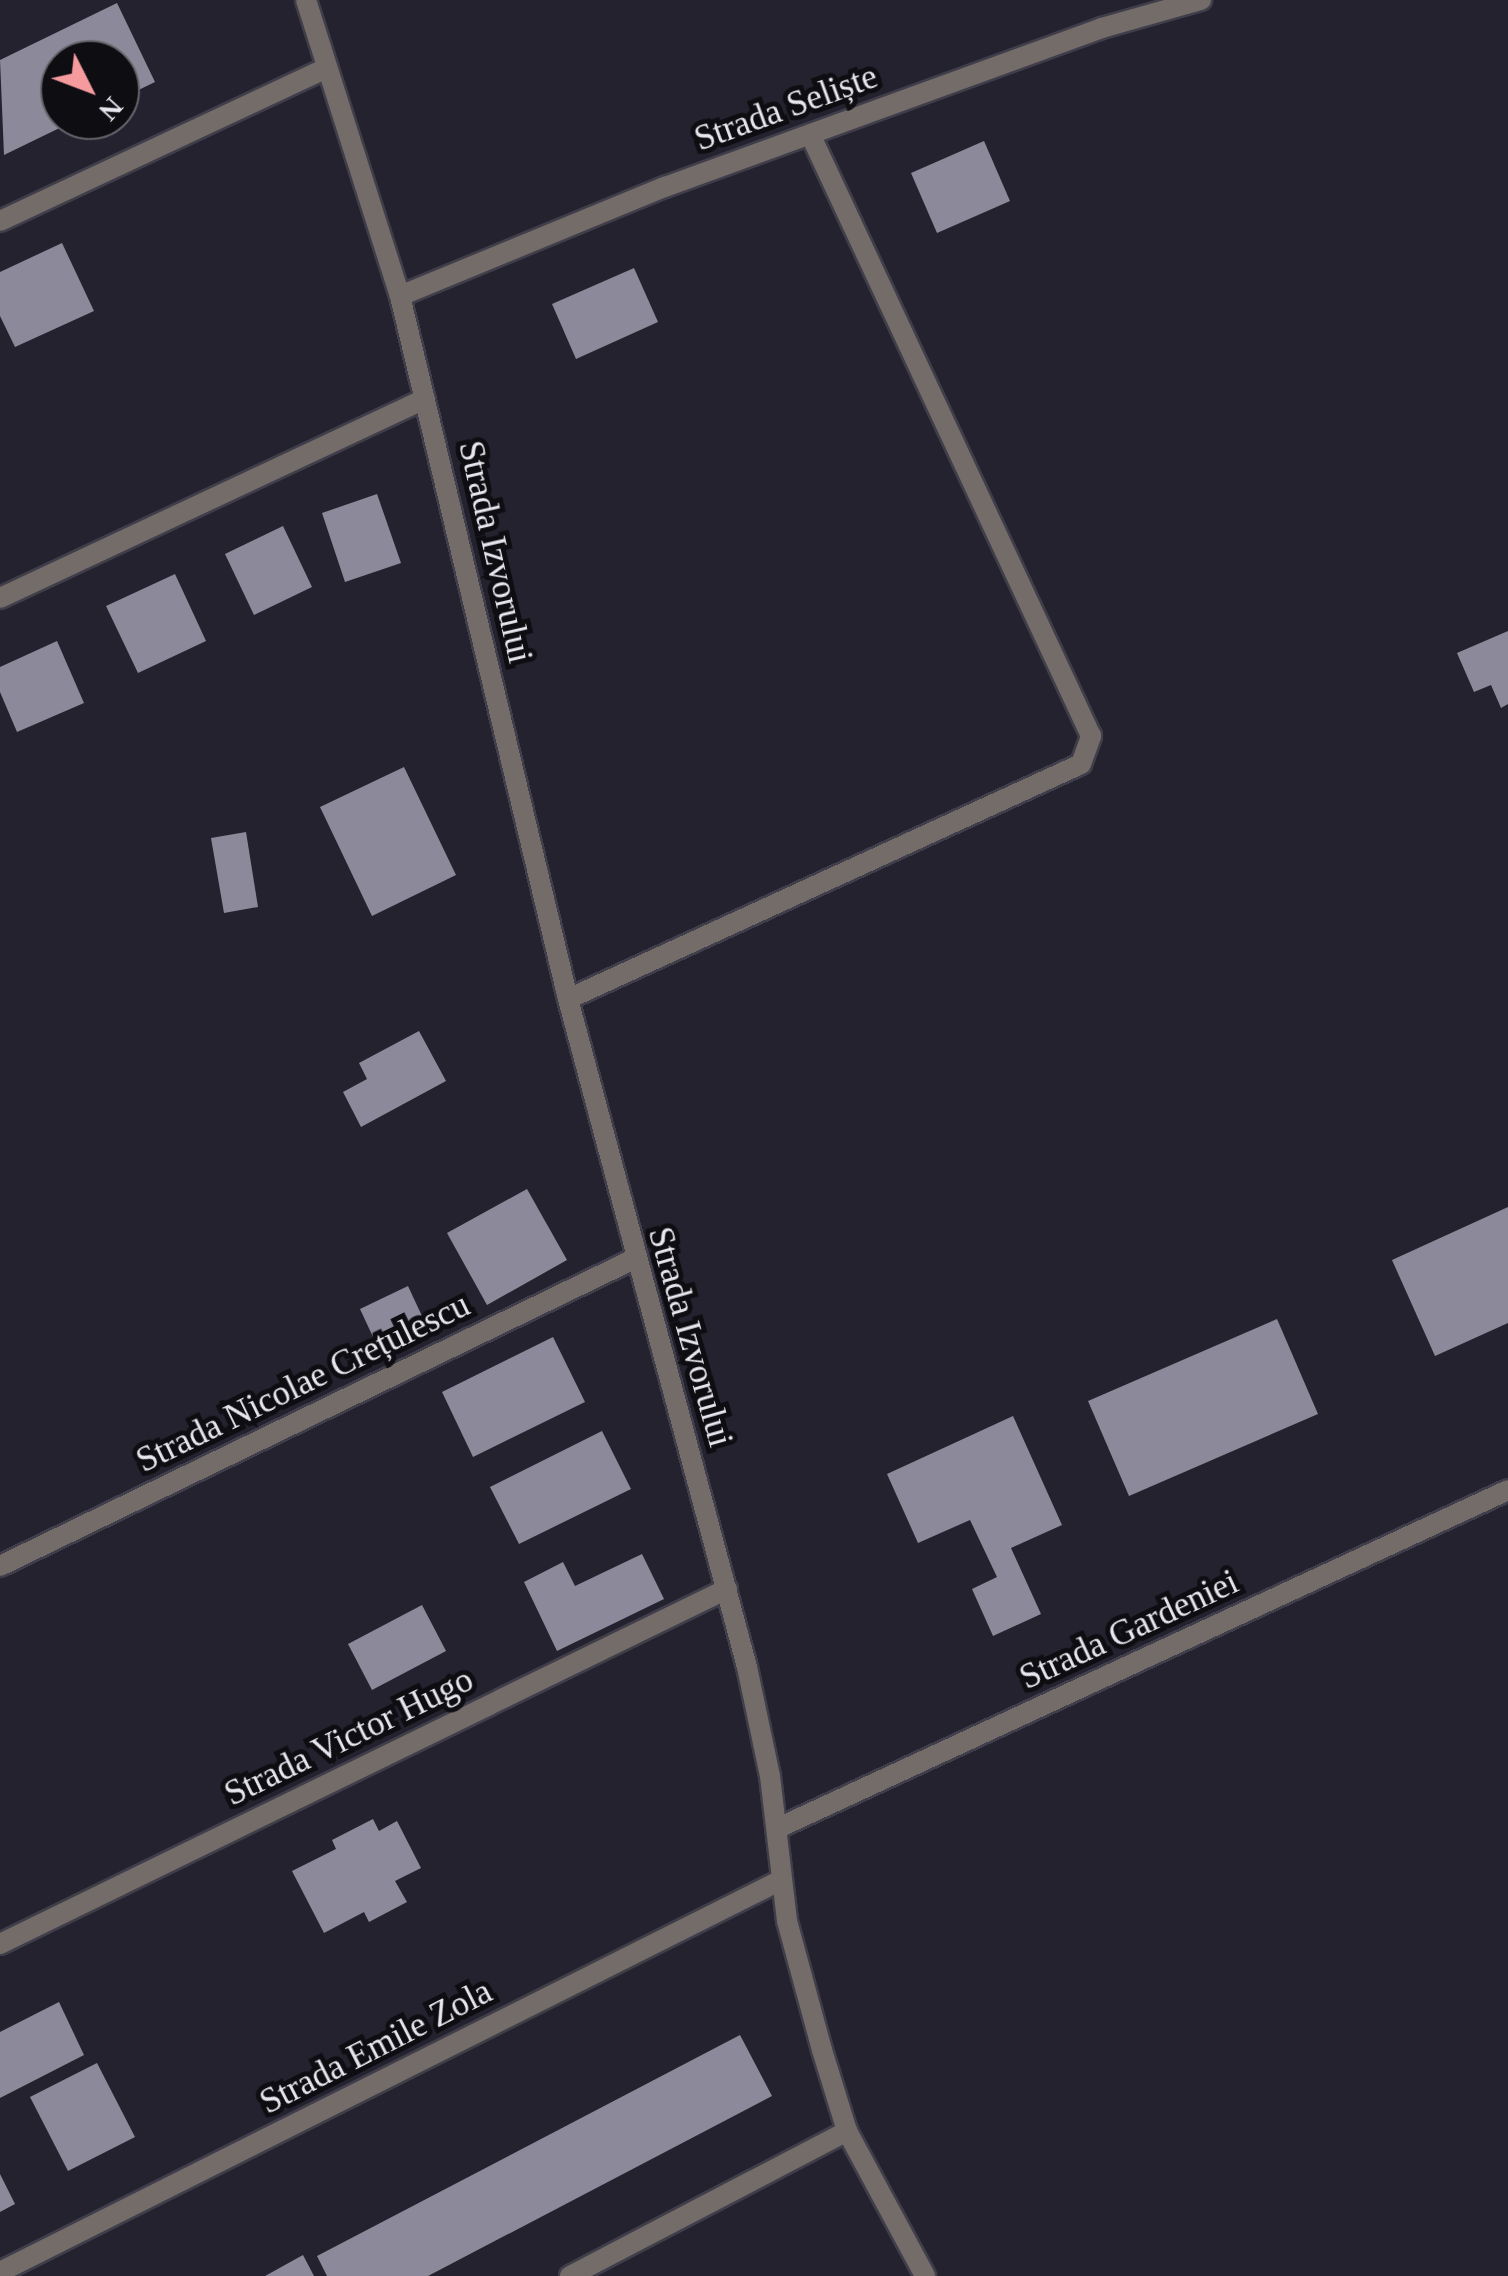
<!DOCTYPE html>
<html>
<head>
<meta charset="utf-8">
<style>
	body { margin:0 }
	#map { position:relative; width:1508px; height:2276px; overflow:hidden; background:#25222f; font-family:Georgia,serif }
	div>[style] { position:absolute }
	.building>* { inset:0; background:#8c8a9a }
	.roads { filter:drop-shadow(2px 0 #403e4a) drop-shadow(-2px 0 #403e4a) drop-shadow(0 2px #403e4a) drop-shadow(0 -2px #403e4a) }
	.street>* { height:20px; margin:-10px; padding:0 10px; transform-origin:10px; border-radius:10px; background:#736c68 }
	span { translate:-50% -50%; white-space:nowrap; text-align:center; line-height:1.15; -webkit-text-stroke:10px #0e0d12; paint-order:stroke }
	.street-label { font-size:35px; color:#e8e7ef }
	.north { position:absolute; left:40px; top:40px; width:100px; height:100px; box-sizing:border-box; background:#0e0d12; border:2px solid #65646a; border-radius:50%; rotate:132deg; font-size:28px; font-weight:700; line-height:40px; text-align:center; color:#e8e7ef }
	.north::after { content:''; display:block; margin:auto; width:35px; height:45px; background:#f59b9e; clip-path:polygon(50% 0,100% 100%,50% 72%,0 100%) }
</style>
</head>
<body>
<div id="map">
	<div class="building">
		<i style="clip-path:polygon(117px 3px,155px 82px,120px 99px,120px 60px,60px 60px,60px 120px,76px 120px,4px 155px,0 60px)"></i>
		<i style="clip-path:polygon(984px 141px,1010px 201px,937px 233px,911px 173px)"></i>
		<i style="clip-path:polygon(62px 243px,94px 311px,15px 347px,0 316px,0 272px)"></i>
		<i style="clip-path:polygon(634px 268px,658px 322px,576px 359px,552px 304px)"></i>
		<i style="clip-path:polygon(377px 494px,401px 563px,345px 582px,322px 513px)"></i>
		<i style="clip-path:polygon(283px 526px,312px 587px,254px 615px,225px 554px)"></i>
		<i style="clip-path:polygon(175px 574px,206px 641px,138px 673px,106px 606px)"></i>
		<i style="clip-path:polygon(1508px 631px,1508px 704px,1501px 708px,1491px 685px,1474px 692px,1457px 653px)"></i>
		<i style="clip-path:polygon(57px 641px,84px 703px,17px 732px,0 692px,0 667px)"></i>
		<i style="clip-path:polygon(404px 767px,456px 875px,372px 916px,320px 807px)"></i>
		<i style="clip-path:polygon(246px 832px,258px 907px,224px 913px,211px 838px)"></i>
		<i style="clip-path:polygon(419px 1031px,446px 1081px,361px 1127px,343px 1092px,367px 1079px,359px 1063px)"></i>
		<i style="clip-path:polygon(527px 1189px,567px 1260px,487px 1305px,447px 1233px)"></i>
		<i style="clip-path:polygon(1508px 1207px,1508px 1323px,1435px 1356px,1392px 1260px)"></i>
		<i style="clip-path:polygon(408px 1286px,428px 1329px,380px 1352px,360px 1309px)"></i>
		<i style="clip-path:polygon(1277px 1319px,1318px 1414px,1129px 1496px,1088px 1401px)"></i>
		<i style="clip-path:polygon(553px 1337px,585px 1402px,473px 1457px,442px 1392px)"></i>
		<i style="clip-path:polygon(1013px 1416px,1062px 1525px,1011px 1548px,1041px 1614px,993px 1636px,972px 1589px,997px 1577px,970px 1520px,918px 1543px,887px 1474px)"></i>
		<i style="clip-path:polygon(602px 1431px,631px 1489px,519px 1544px,490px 1487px)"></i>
		<i style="clip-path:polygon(642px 1554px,664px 1599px,557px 1651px,524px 1582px,563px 1562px,575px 1586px)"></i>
		<i style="clip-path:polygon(422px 1605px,446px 1651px,372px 1690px,348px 1644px)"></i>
		<i style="clip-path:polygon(373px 1819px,379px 1831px,397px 1821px,421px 1868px,395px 1881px,407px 1902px,369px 1922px,364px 1912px,324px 1933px,292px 1871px,336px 1849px,332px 1840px)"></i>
		<i style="clip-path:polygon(59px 2002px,84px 2055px,0 2098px,0 2032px)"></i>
		<i style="clip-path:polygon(740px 2035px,772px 2096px,428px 2276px,327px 2276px,317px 2256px)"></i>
		<i style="clip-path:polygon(97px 2063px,135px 2137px,68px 2171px,30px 2097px)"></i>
		<i style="clip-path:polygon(0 2174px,15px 2204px,0 2212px)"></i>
		<i style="clip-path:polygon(303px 2255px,314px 2276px,265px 2276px)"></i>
	</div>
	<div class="roads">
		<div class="street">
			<i style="left:306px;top:0;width:311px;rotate:72.4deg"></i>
			<i style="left:400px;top:296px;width:723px;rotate:76.56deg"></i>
			<i style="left:568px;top:999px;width:692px;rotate:75deg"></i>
			<i style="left:747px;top:1667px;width:111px;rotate:78.1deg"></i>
			<i style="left:770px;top:1776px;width:146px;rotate:83.3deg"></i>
			<i style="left:787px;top:1921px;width:134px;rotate:74.8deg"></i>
			<i style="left:822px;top:2050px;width:85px;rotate:72.8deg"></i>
			<i style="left:847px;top:2131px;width:165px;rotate:61.7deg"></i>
			<i style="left:0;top:221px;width:361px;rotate:-25.1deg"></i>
			<i style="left:400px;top:296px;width:287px;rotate:-22.4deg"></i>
			<i style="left:665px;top:187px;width:465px;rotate:-20deg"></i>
			<i style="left:1102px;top:28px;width:103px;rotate:-15.8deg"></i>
			<i style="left:0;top:598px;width:469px;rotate:-25.1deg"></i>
			<i style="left:568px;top:999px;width:564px;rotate:-24.61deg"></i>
			<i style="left:1081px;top:764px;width:30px;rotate:-70deg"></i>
			<i style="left:1091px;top:736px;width:664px;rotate:-115.02deg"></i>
			<i style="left:0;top:1566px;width:704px;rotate:-25.84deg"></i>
			<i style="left:778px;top:1828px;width:804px;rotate:-24.84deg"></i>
			<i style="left:0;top:1944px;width:809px;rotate:-26.03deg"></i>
			<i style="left:0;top:2272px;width:874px;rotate:-26.65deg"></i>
			<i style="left:570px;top:2276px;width:313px;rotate:-27.6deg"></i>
		</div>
	</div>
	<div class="street-label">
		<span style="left:786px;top:108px;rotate:-20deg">Strada Seliște</span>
		<span style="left:495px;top:552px;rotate:77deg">Strada Izvorului</span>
		<span style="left:690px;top:1337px;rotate:74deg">Strada Izvorului</span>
		<span style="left:303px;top:1383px;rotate:-26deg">Strada Nicolae Crețulescu</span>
		<span style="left:1129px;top:1630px;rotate:-25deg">Strada Gardeniei</span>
		<span style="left:349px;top:1737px;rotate:-26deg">Strada Victor Hugo</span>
		<span style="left:376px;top:2047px;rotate:-27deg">Strada Emile Zola</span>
	</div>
	<div class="north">N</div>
</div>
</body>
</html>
